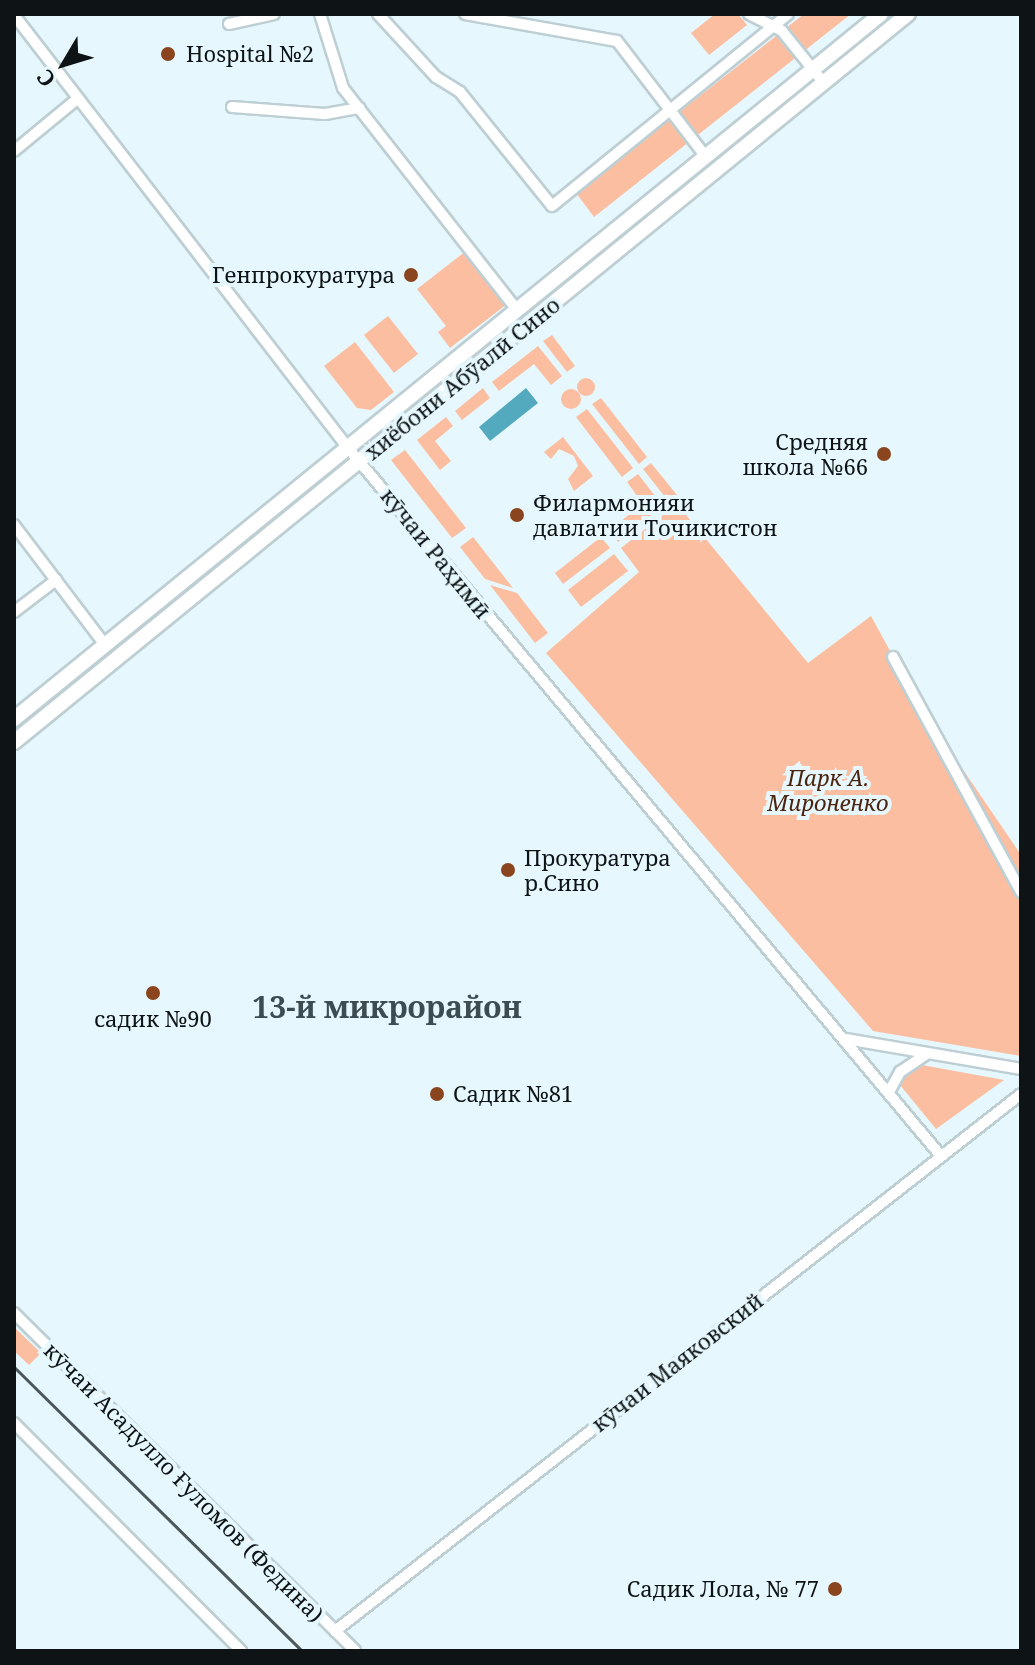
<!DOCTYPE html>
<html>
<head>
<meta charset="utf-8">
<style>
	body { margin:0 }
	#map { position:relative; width:1035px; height:1665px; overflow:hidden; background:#e6f8fd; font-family:"Noto Serif",serif }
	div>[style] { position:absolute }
	.green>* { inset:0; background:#fcbea0 }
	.round { border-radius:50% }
	.water>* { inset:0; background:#53a9bd }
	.roads { filter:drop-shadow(2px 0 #becfd4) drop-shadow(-2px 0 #becfd4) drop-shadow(0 2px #becfd4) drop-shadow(0 -2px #becfd4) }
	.minor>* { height:10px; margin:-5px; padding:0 5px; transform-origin:5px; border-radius:5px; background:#fff }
	.major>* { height:14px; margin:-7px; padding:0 7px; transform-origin:7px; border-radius:7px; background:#fff }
	.rail>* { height:3px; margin:-1.5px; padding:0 1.5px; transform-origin:1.5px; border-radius:1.5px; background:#4d5759 }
	.dots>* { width:22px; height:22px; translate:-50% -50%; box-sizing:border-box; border:4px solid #e6f8fd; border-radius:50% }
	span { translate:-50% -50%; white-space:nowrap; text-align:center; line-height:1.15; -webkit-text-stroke:8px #e6f8fd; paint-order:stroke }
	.poi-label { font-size:22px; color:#0e1415 }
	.left { translate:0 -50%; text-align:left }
	.right { translate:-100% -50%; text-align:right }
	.street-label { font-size:22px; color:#0e1415 }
	.park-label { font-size:22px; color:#4d240e; font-style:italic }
	.district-label { font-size:30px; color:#3d4c50; font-weight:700 }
	.frame { position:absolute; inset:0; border:16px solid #0e1415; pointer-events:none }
	.north { position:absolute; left:24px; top:24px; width:80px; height:80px; -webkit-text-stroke:6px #e6f8fd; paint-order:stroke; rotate:232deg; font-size:22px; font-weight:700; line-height:32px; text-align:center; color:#0e1415 }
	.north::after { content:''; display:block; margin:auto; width:28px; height:36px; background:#0e1415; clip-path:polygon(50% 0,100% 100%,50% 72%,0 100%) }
</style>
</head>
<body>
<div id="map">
	<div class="green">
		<i style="clip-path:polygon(715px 14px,738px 14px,747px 25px,709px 55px,691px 33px)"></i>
		<i style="clip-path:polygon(804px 14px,851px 14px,594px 217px,576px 193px)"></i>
		<i style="clip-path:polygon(466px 251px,507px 304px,450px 348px,438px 332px,446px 326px,417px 289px)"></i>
		<i style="clip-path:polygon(388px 316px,418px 354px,394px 373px,364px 335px)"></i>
		<i style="clip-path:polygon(552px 335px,575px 366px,567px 372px,543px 341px)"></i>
		<i style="clip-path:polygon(355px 342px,394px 392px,371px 410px,357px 408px,324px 366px)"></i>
		<i style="clip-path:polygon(538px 346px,562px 376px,551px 385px,534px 364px,499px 391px,492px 382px)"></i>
		<i class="round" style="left:577px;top:378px;width:18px;height:18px"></i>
		<i style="clip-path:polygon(483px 388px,490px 398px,462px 420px,455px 411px)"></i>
		<i class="round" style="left:561px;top:389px;width:20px;height:20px"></i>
		<i style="clip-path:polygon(601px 398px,647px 457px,639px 464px,592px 404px)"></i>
		<i style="clip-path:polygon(587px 409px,633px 468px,622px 477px,576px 417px)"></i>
		<i style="clip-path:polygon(446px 417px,453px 426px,435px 441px,451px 461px,440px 470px,417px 440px)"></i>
		<i style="clip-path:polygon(563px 437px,593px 476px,574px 491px,568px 479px,578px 466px,574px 456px,559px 449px,551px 459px,544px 452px)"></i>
		<i style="clip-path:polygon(405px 450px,466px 528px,452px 538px,391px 460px)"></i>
		<i style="clip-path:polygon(651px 463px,677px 495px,669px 502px,643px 469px)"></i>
		<i style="clip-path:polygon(638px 474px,663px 506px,618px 542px,609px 530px,643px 504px,627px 482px)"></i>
		<i style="clip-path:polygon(677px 504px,808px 663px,871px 616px,921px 708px,1021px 855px,1021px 1056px,873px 1031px,546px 653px,639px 572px,621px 548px)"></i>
		<i style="clip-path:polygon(473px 537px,513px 588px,485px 579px,460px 547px)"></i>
		<i style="clip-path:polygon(601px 537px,610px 548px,563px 584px,555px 573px)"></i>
		<i style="clip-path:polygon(614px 554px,628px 571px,581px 607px,568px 590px)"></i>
		<i style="clip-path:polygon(490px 585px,517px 593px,548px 633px,535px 643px)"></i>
		<i style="clip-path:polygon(922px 1065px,1004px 1080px,936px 1129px,900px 1085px,901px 1075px)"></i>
		<i style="clip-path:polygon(14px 1327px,41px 1353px,29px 1365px,14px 1351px)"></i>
	</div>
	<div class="water">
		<i style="clip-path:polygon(526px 388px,538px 403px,490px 441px,479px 427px)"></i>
	</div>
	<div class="roads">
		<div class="minor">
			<i style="left:320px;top:14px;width:77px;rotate:72.7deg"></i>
			<i style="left:343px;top:88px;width:282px;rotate:51.9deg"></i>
			<i style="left:378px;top:14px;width:86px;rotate:47.4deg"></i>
			<i style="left:436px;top:77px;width:28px;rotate:32deg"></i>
			<i style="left:460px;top:92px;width:146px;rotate:51.1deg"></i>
			<i style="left:552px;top:206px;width:304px;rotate:-39.1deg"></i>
			<i style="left:465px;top:14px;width:154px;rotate:10.1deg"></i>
			<i style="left:617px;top:41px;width:146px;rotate:52.5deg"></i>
			<i style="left:749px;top:14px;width:37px;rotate:27deg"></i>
			<i style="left:782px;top:31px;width:67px;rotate:51.1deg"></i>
			<i style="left:14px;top:15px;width:547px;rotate:52.35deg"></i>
			<i style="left:348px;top:448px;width:924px;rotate:50.05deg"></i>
			<i style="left:229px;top:24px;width:46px;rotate:-12.5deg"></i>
			<i style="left:232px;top:107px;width:93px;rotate:4.3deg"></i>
			<i style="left:325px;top:114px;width:35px;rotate:-10deg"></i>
			<i style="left:14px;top:151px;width:82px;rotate:-39.5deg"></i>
			<i style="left:14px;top:525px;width:151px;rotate:52.8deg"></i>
			<i style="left:14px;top:612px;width:53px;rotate:-37.3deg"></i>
			<i style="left:893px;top:657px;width:268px;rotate:61.4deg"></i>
			<i style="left:846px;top:1039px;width:178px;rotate:9.7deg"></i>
			<i style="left:890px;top:1090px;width:21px;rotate:-61deg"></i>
			<i style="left:900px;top:1072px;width:30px;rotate:-34deg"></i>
			<i style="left:14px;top:1313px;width:480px;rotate:44.7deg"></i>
			<i style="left:14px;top:1423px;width:322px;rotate:45.1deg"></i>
			<i style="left:335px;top:1631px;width:871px;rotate:-38.05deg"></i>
		</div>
		<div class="major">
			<i style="left:14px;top:719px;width:1117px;rotate:-39.12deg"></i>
			<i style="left:14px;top:742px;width:1153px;rotate:-39.16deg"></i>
		</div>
	</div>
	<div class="rail">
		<i style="left:14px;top:1367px;width:404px;rotate:44.6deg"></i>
	</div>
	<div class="dots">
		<i style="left:168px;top:54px;background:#8a441e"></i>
		<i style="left:411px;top:275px;background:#8a441e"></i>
		<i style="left:884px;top:454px;background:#8a441e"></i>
		<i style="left:517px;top:515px;background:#8a441e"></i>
		<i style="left:508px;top:870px;background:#8a441e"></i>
		<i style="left:153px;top:993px;background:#8a441e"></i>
		<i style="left:437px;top:1094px;background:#8a441e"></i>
		<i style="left:835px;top:1589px;background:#8a441e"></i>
	</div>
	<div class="poi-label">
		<span class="left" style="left:186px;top:54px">Hospital №2</span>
		<span class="right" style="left:395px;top:275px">Генпрокуратура</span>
		<span class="right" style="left:868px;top:454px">Средняя<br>школа №66</span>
		<span class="left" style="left:533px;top:515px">Филармонияи<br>давлатии Точикистон</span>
		<span class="left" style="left:524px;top:870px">Прокуратура<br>р.Сино</span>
		<span style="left:153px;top:1019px">садик №90</span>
		<span class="left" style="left:453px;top:1094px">Садик №81</span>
		<span class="right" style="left:819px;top:1589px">Садик Лола, № 77</span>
	</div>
	<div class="street-label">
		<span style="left:462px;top:378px;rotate:-39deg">хиёбони Абӯалӣ Сино</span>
		<span style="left:436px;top:553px;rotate:51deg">кӯчаи Раҳимӣ</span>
		<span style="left:677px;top:1362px;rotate:-38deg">кӯчаи Маяковский</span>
		<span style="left:184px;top:1482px;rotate:45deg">кӯчаи Асадулло Ғуломов (Федина)</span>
	</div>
	<div class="park-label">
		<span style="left:828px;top:790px">Парк А.<br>Мироненко</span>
	</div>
	<div class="district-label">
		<span style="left:387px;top:1007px">13-й микрорайон</span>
	</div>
	<div class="frame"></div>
	<div class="north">С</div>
</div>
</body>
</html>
